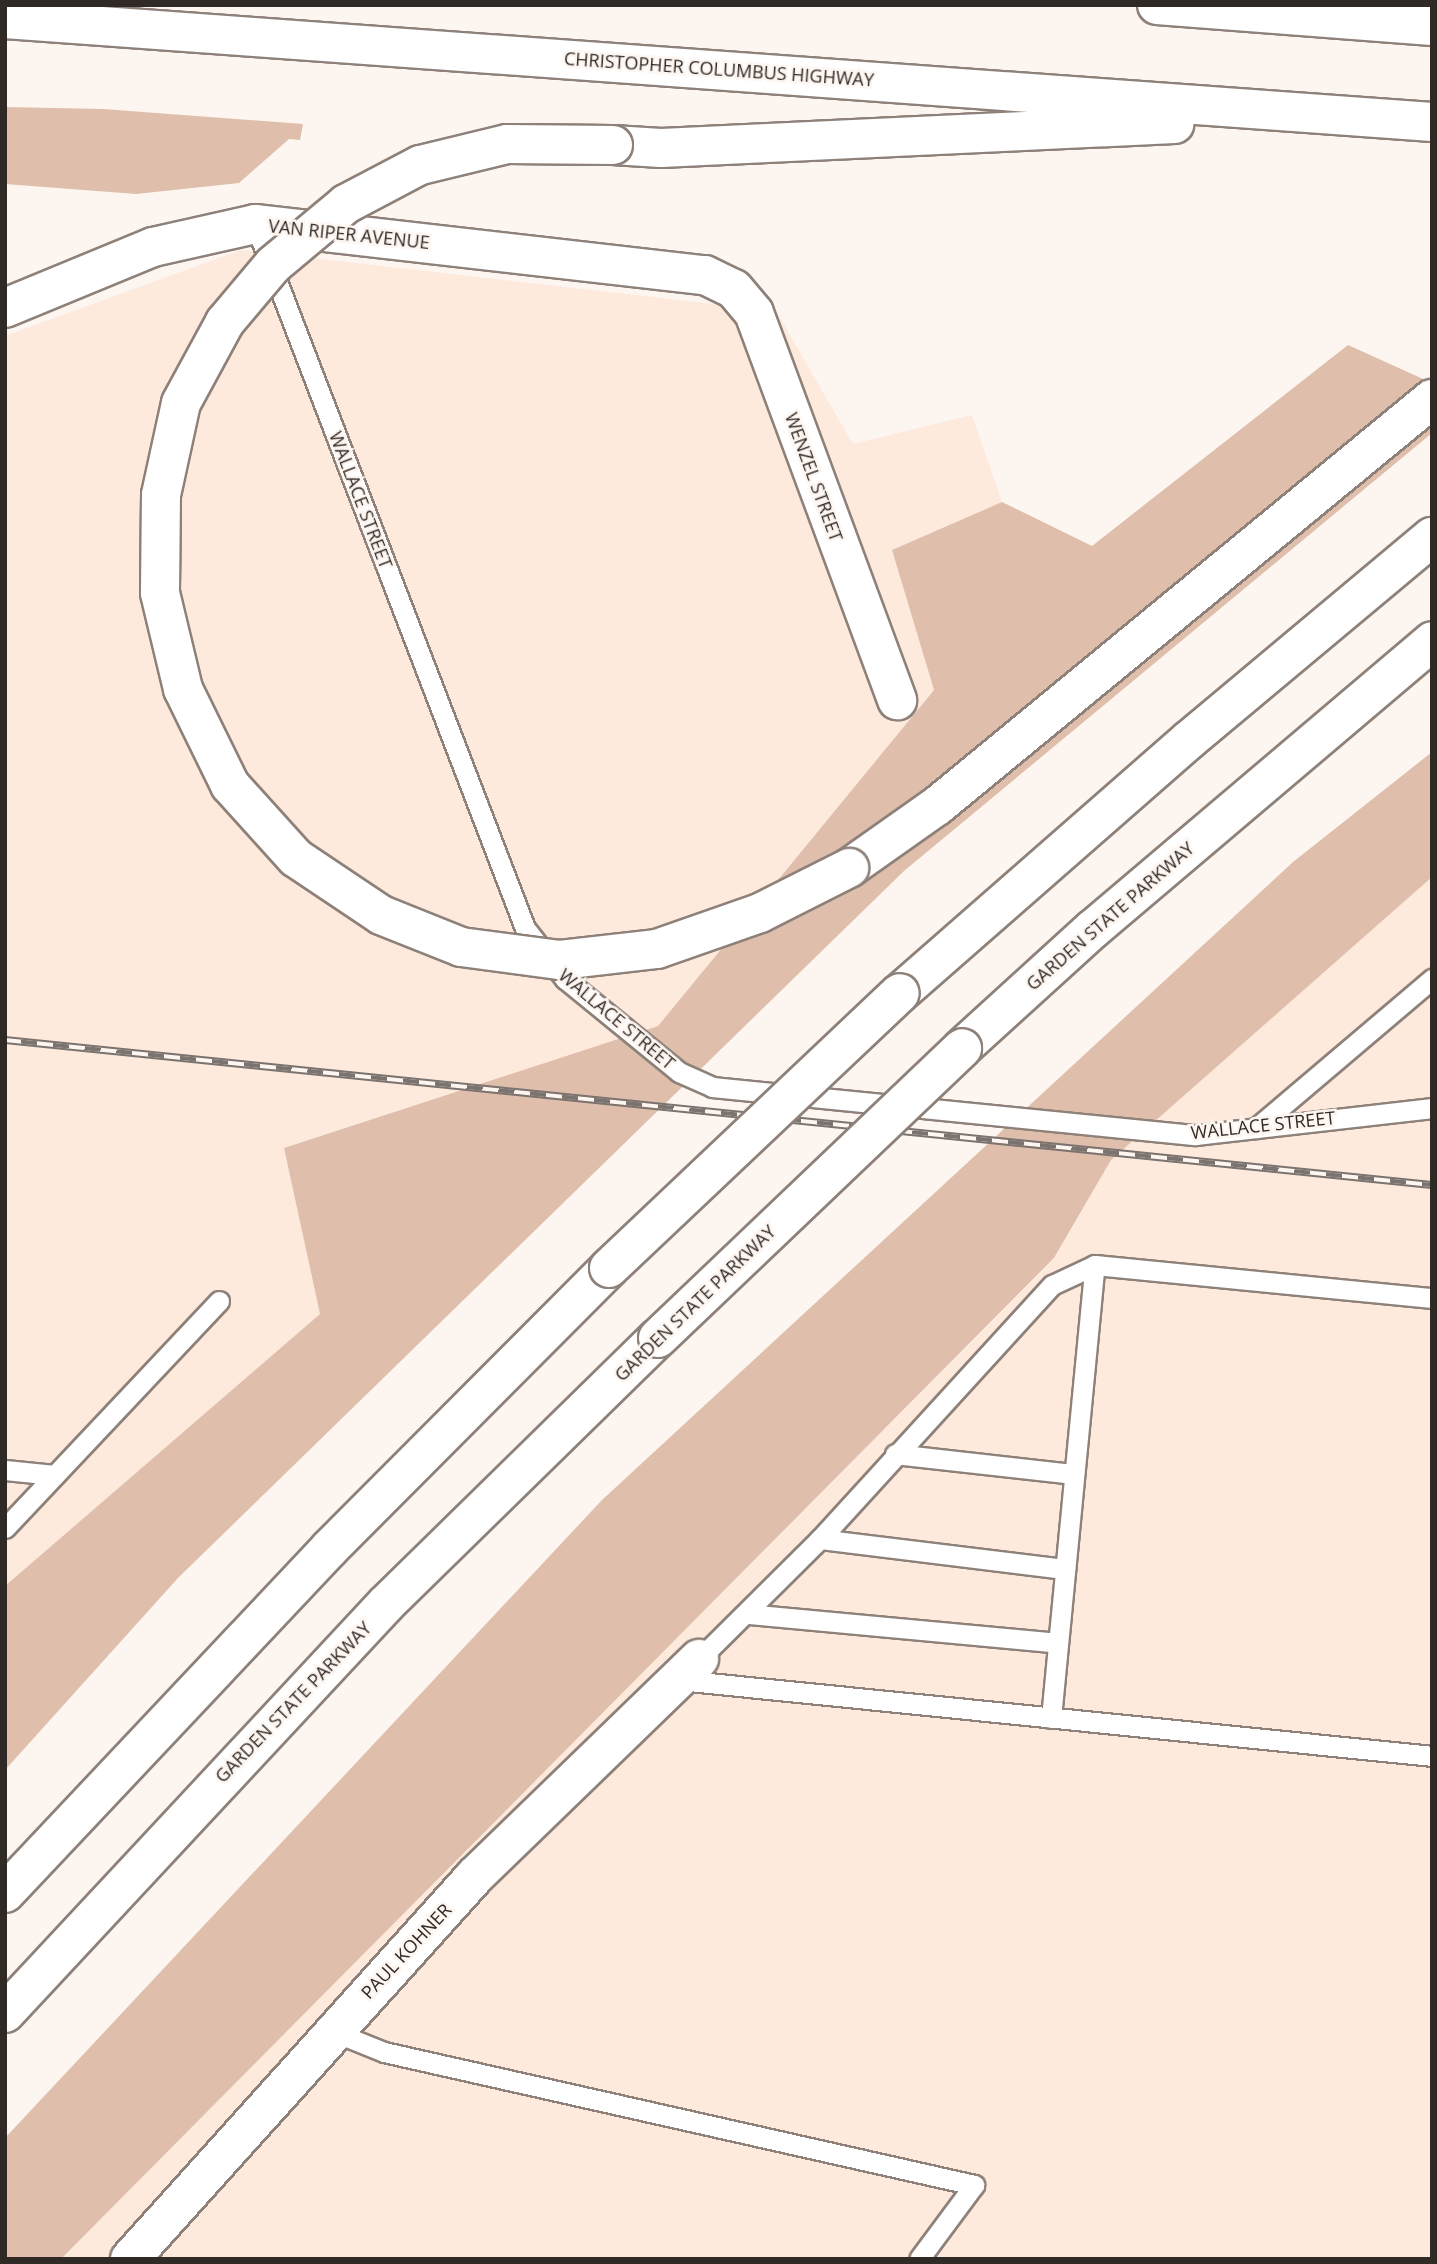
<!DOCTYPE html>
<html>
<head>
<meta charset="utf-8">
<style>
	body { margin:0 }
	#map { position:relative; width:1437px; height:2264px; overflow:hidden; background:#fdf5f0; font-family:"Open Sans",sans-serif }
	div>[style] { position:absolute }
	.built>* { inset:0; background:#fee9dd }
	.green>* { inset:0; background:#dfbfab }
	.roads { filter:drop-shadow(2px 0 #8d8179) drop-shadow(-2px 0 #8d8179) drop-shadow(0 2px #8d8179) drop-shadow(0 -2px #8d8179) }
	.lane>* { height:19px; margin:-9.5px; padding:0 9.5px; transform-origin:9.5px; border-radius:9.5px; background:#fff }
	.street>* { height:38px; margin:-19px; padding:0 19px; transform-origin:19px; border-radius:19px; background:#fff }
	.highway>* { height:38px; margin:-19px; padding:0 19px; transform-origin:19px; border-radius:19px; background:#fff }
	.rail>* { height:8px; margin-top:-4px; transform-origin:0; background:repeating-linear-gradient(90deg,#fdf5f0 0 16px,#7a736f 0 32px); box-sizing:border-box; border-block:2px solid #7a736f }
	.bridges { filter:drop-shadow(2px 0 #8d8179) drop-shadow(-2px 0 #8d8179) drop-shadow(0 2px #8d8179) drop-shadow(0 -2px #8d8179) }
	.highway-bridge>* { height:38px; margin:-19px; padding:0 19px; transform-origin:19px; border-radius:19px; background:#fff }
	span { translate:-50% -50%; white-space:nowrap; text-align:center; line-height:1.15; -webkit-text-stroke:5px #fdf5f0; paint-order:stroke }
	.street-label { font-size:18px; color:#302a27 }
	.frame { position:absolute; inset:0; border:7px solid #302a27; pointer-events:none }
</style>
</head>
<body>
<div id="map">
	<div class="built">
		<i style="clip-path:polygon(241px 250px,776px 311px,853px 444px,972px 415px,1002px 502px,892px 550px,934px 690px,658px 1026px,284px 1148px,320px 1314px,5px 1586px,5px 336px)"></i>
		<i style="clip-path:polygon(1432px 877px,1432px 2259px,61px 2259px,1054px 1259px,1111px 1160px)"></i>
	</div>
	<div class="green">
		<i style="clip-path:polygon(5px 107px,103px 109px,303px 124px,300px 140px,289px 139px,239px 183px,136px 194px,5px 184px)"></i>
		<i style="clip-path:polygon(1348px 345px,1432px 383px,1432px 433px,904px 871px,178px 1578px,5px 1770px,5px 1586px,320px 1314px,284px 1148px,658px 1026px,934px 690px,892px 550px,1002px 502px,1092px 546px)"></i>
		<i style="clip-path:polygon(1432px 752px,1432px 877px,1111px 1160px,1054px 1258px,61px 2259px,5px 2259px,5px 2138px,602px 1500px,1293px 862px)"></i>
	</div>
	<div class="roads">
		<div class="lane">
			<i style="left:255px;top:224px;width:754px;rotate:69.02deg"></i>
			<i style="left:525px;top:928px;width:65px;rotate:51.9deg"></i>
			<i style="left:565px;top:979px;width:147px;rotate:39.2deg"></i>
			<i style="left:679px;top:1072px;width:36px;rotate:24deg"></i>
			<i style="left:712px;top:1087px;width:486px;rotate:5.7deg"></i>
			<i style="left:1196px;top:1135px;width:238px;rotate:-6.5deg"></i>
			<i style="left:1256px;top:1128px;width:231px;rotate:-40.3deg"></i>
			<i style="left:895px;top:1454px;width:180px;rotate:6.4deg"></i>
			<i style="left:5px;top:1470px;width:50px;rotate:5.7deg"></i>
			<i style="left:5px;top:1528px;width:312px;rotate:-46.7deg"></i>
			<i style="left:820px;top:1539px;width:247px;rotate:7deg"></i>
			<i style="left:748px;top:1614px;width:311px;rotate:5.3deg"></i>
			<i style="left:699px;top:1659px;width:170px;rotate:-44.8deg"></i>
			<i style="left:820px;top:1539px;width:344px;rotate:-47.6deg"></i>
			<i style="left:1052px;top:1285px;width:47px;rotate:-24.9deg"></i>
			<i style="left:1095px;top:1265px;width:339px;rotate:5.6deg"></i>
			<i style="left:679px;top:1680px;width:757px;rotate:5.76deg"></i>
			<i style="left:1051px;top:1718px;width:455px;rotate:-84.5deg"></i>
			<i style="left:332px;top:2031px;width:56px;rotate:22deg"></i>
			<i style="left:384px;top:2052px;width:605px;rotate:12.7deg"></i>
			<i style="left:974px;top:2185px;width:92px;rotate:126.6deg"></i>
		</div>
		<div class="street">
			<i style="left:5px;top:308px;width:160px;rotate:-22.4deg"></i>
			<i style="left:153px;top:247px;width:105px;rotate:-12.7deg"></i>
			<i style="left:255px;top:224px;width:453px;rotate:6.5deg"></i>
			<i style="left:705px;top:275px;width:32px;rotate:26deg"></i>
			<i style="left:734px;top:289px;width:31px;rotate:50deg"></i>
			<i style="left:754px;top:313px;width:413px;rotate:69.7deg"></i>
			<i style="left:130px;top:2259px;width:515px;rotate:-47.99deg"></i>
			<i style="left:475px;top:1876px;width:312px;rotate:-44.1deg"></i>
		</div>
		<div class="highway">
			<i style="left:1157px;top:5px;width:276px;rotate:4.4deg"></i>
			<i style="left:5px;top:19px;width:1431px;rotate:4.13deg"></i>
			<i style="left:613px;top:145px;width:48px;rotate:3.6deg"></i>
			<i style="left:661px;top:148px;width:514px;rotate:-2.68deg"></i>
			<i style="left:849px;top:868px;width:108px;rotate:-35.2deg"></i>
			<i style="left:937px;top:806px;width:641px;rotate:-39.43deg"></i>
			<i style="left:900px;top:993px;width:384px;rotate:-41.2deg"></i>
			<i style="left:1189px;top:740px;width:317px;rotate:-39.9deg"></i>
			<i style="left:962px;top:1048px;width:177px;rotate:-42.3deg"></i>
			<i style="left:1093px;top:929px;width:445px;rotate:-40.3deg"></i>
			<i style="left:5px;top:1893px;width:473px;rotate:-46.7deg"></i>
			<i style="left:329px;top:1549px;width:397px;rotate:-45.1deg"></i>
			<i style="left:5px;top:2013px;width:559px;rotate:-47.03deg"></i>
			<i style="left:386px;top:1604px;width:380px;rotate:-44.4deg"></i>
		</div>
	</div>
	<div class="rail">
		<i style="left:5px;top:1040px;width:1434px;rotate:5.8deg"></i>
	</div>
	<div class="bridges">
		<div class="highway-bridge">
			<i style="left:613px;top:145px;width:106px;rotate:-179.5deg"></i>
			<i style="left:507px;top:144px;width:89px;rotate:166.4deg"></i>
			<i style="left:420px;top:165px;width:84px;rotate:152.2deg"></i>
			<i style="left:346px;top:204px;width:95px;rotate:140.1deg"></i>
			<i style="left:273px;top:265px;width:75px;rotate:130.1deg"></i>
			<i style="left:225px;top:322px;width:92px;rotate:118.5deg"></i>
			<i style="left:181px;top:403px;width:94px;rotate:102.3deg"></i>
			<i style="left:161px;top:495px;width:98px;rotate:90.6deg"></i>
			<i style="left:160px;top:593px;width:99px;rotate:76.5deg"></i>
			<i style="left:183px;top:689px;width:107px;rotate:63.9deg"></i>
			<i style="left:230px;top:785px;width:98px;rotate:47.9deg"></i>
			<i style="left:296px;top:858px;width:102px;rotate:33.8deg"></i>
			<i style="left:381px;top:915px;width:86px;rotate:21.8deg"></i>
			<i style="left:461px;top:947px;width:100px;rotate:7.5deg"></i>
			<i style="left:560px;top:960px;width:98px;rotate:-6.5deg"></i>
			<i style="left:657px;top:949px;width:109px;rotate:-19.3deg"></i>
			<i style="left:760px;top:913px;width:100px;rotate:-26.8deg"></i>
			<i style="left:609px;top:1268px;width:400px;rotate:-43.4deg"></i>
			<i style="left:658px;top:1338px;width:420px;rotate:-43.6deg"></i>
		</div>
	</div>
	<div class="street-label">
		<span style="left:719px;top:69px;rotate:4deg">CHRISTOPHER COLUMBUS HIGHWAY</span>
		<span style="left:349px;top:234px;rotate:6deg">VAN RIPER AVENUE</span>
		<span style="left:814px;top:477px;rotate:70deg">WENZEL STREET</span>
		<span style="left:361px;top:500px;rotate:69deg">WALLACE STREET</span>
		<span style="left:1110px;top:916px;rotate:-41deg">GARDEN STATE PARKWAY</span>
		<span style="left:617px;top:1019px;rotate:40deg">WALLACE STREET</span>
		<span style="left:1263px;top:1125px;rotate:-6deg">WALLACE STREET</span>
		<span style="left:695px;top:1303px;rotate:-44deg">GARDEN STATE PARKWAY</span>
		<span style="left:293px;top:1702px;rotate:-46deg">GARDEN STATE PARKWAY</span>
		<span style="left:406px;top:1951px;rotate:-47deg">PAUL KOHNER</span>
	</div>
	<div class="frame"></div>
</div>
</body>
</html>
